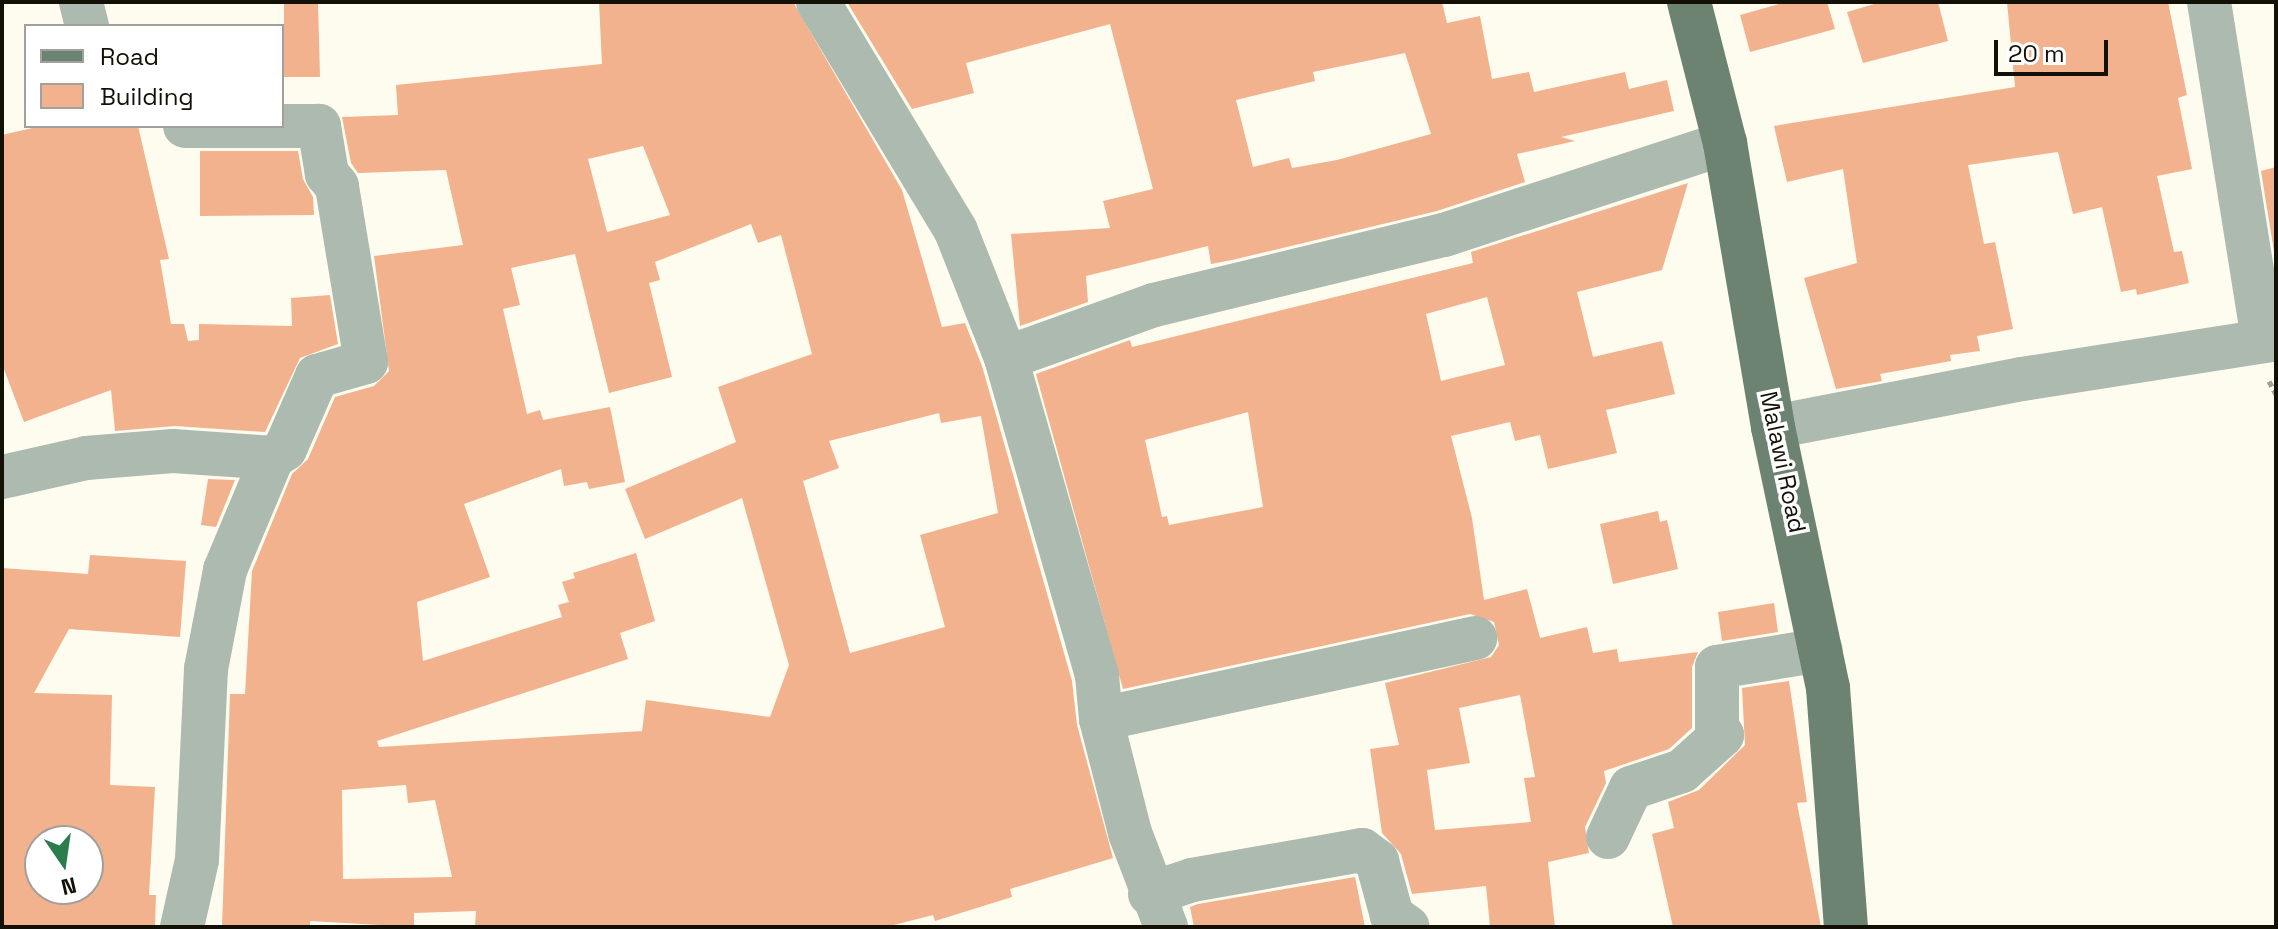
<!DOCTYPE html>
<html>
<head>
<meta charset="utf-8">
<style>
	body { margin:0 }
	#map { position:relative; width:2278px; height:929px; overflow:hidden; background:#fefcef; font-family:"Space Grotesk",sans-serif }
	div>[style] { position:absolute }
	.building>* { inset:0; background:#f2b28e }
	.path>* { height:5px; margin-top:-2.5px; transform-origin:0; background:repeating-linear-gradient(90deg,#a3a194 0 6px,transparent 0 10px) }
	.minor>* { height:44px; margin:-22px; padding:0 22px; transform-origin:22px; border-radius:22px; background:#adbab0 }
	.major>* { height:44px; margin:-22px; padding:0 22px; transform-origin:22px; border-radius:22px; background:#6c8371 }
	span { translate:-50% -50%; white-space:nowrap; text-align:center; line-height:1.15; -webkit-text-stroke:7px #fff; paint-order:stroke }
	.street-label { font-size:24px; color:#131106 }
	.frame { position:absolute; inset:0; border:4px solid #131106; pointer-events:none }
	.legend { position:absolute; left:24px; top:24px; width:260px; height:104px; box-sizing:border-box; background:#fff; border:2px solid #a1a09b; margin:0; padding:10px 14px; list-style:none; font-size:24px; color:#131106 }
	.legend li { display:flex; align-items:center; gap:16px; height:40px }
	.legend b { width:40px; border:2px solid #a1a09b }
	.north { position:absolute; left:24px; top:825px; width:80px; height:80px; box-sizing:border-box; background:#fff; border:2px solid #a1a09b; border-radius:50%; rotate:167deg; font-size:22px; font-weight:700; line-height:32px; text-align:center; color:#131106 }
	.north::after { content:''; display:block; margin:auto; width:28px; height:36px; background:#2c7d4e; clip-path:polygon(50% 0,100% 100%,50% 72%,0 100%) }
	.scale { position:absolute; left:1994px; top:40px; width:114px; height:36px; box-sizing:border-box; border:4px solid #131106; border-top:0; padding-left:10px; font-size:24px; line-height:28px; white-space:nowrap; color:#131106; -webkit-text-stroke:6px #fff; paint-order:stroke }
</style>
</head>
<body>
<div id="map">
	<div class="building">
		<i style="clip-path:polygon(284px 2px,318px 2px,320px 77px,284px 77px)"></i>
		<i style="clip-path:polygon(evenodd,599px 2px,793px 2px,902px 190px,942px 327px,965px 323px,982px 366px,1072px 681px,1077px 725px,1113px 858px,1010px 889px,1012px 897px,935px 921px,933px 915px,886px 927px,475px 927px,476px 911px,414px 913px,414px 927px,310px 921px,310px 927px,222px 927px,230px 694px,245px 694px,252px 571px,292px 474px,308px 459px,335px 397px,374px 386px,389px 371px,374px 256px,463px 245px,446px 170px,358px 173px,351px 163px,342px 117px,398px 115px,396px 85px,602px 64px,599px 2px,643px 146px,670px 215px,607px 232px,588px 159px,643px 146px,599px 2px,751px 224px,758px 243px,781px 235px,812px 354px,718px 387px,736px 442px,625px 489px,645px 539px,742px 498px,789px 665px,770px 717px,646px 700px,642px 731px,379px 747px,377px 741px,628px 659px,620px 633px,655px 621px,636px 553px,573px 573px,575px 578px,562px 582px,569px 602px,558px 605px,562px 617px,423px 661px,417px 602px,490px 577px,464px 504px,561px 469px,564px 486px,587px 482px,589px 489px,625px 482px,610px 407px,543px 420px,540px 410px,527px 414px,503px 309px,520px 305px,511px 268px,575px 254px,609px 393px,672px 377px,649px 283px,660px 280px,655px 262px,751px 224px,599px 2px,939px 413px,941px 423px,981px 416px,998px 513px,920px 535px,945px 627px,850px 653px,803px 481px,839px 468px,829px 441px,939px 413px,599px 2px,406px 785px,408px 803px,435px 800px,452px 877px,343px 879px,342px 790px,406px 785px)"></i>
		<i style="clip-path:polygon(evenodd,847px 2px,1442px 2px,1447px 23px,1480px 16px,1492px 79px,1529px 72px,1534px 92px,1625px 72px,1629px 89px,1667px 80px,1674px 111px,1561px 137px,1575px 141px,1517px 154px,1525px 182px,1437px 211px,1232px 260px,1211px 264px,1208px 246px,1086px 276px,1088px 302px,1020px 326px,1011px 234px,1110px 228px,1103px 201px,1153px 189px,1110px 24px,966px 63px,974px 93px,912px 109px,847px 2px,1405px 53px,1431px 134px,1337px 160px,1292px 168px,1289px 158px,1253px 167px,1236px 100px,1315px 81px,1313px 72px,1405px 53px)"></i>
		<i style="clip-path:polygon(1786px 2px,1827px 2px,1835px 29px,1750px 52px,1740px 15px)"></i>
		<i style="clip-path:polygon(1881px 2px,1938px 2px,1948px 41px,1863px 63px,1847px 12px)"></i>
		<i style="clip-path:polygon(2007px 2px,2168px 2px,2187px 95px,2178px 98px,2192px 169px,2157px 176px,2174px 252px,2182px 251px,2189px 283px,2137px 295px,2136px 289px,2121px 292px,2102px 207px,2073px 214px,2058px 152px,1968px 165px,1984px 244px,1995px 242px,2013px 329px,1977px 336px,1980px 351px,1950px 355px,1951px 361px,1880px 374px,1882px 381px,1836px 389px,1804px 278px,1857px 263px,1843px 169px,1787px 182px,1774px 126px,2015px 87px)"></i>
		<i style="clip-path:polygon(41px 126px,138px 126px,169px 259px,160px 260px,171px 324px,184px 324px,188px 341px,199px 340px,199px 324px,292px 326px,291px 298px,330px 295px,338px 344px,300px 358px,265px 432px,175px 426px,115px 431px,111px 390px,24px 422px,2px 364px,2px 135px)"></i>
		<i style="clip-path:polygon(200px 151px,298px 151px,303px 179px,313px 197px,314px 215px,200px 216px)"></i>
		<i style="clip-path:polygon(2276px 167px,2276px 264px,2261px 171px)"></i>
		<i style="clip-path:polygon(evenodd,1688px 183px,1662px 270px,1577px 292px,1593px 357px,1662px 341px,1675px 394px,1606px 410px,1617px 453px,1548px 469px,1540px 435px,1515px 441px,1510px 422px,1451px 436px,1472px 518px,1484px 600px,1527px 589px,1540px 638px,1587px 627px,1593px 653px,1617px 649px,1619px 662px,1698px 652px,1692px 667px,1692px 728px,1669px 749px,1604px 771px,1606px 783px,1585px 827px,1589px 853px,1548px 862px,1555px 927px,1490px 927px,1486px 886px,1412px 894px,1401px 854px,1382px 833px,1370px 749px,1399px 745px,1385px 683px,1491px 657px,1499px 645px,1494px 622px,1470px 614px,1123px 689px,1036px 374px,1130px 340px,1132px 347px,1473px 263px,1471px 252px,1688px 183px,1487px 297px,1505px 365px,1441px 381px,1426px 314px,1487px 297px,1688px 183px,1248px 412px,1263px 507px,1169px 525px,1167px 516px,1162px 517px,1145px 440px,1248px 412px,1688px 183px,1520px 695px,1535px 777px,1524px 778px,1531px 822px,1435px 830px,1427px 770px,1470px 763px,1459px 708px,1520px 695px)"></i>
		<i style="clip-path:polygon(208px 479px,235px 480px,216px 527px,201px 525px)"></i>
		<i style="clip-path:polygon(1658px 511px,1660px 522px,1667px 520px,1678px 569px,1613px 584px,1600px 524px)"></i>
		<i style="clip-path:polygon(evenodd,90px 555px,186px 561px,180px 637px,69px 629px,34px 693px,112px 695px,110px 785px,155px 787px,149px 895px,156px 895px,155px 927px,2px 927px,2px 568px,88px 574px,90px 555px,40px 841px,88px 841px,88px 889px,40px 889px,40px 841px)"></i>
		<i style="clip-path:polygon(1774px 603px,1778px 632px,1722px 641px,1718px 612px)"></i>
		<i style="clip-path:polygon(1789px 681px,1807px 802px,1797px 803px,1821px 927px,1673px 927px,1652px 834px,1674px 828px,1668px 802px,1699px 790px,1745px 745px,1742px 688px)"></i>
		<i style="clip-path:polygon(1355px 877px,1365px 927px,1194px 927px,1190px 907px,1198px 904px)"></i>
	</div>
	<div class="path">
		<i style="left:2269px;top:381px;width:15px;rotate:62deg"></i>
	</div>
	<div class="minor">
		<i style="left:81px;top:2px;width:25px;rotate:76deg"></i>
		<i style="left:818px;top:2px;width:267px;rotate:58.9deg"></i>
		<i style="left:956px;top:231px;width:136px;rotate:68.5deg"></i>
		<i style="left:1006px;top:358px;width:331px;rotate:74deg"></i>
		<i style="left:1097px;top:676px;width:43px;rotate:84.7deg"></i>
		<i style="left:1101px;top:719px;width:118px;rotate:75.7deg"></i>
		<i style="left:1130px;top:833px;width:101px;rotate:69deg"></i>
		<i style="left:2209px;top:2px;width:343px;rotate:80.9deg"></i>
		<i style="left:1006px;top:358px;width:157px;rotate:-19.7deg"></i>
		<i style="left:1154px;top:305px;width:298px;rotate:-13.6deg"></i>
		<i style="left:1444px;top:235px;width:296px;rotate:-18.1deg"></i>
		<i style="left:1773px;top:427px;width:254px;rotate:-10.9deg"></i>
		<i style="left:2022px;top:379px;width:257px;rotate:-8.9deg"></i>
		<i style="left:2px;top:477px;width:86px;rotate:-12.7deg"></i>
		<i style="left:86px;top:458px;width:87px;rotate:-4.6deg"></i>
		<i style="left:173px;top:451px;width:99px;rotate:4deg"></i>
		<i style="left:1101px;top:719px;width:383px;rotate:-12.2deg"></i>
		<i style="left:1608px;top:837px;width:54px;rotate:-64.9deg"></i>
		<i style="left:1631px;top:788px;width:54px;rotate:-18.4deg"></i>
		<i style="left:1682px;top:771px;width:54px;rotate:-42deg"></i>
		<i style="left:1722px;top:735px;width:9px;rotate:-122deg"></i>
		<i style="left:1717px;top:727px;width:60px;rotate:-90deg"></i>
		<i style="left:1717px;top:667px;width:105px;rotate:-9.3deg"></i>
		<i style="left:1150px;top:894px;width:44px;rotate:-18.4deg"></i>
		<i style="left:1192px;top:880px;width:173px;rotate:-10deg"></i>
		<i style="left:1362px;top:850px;width:19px;rotate:36deg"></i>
		<i style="left:1377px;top:861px;width:57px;rotate:74.7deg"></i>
		<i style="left:1392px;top:916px;width:19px;rotate:35deg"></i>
		<i style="left:182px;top:927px;width:69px;rotate:-77.4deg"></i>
		<i style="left:197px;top:860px;width:191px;rotate:-87.3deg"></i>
		<i style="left:206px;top:669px;width:101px;rotate:-79.1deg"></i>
		<i style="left:225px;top:570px;width:121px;rotate:-67.2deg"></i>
		<i style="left:272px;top:458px;width:16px;rotate:-35deg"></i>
		<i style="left:285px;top:449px;width:80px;rotate:-66.3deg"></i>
		<i style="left:317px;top:376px;width:51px;rotate:-15.9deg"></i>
		<i style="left:366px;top:362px;width:178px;rotate:-99.4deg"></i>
		<i style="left:337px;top:186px;width:16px;rotate:-130deg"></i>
		<i style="left:327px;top:174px;width:49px;rotate:-99.5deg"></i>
		<i style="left:319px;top:126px;width:134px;rotate:180deg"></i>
	</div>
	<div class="major">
		<i style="left:1689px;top:2px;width:146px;rotate:75.7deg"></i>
		<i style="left:1725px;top:143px;width:288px;rotate:80.4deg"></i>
		<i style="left:1773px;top:427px;width:267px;rotate:78.1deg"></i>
		<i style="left:1828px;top:688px;width:240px;rotate:85.7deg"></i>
	</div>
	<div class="street-label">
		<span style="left:1783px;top:462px;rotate:78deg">Malawi Road</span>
	</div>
	<div class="frame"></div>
	<ul class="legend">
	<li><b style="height:10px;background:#6c8371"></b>Road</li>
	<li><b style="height:22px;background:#f2b28e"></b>Building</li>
	</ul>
	<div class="north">N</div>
	<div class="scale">20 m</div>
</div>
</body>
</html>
